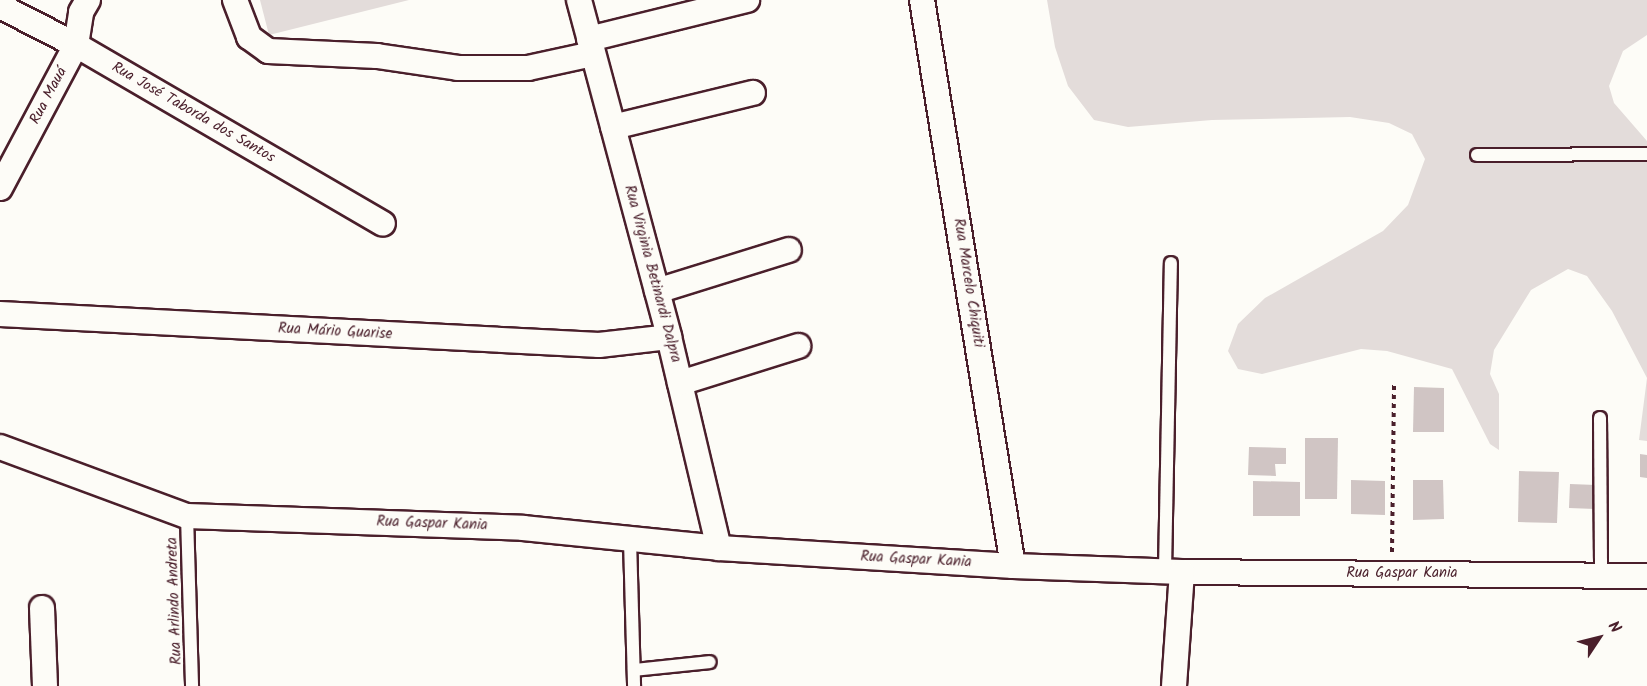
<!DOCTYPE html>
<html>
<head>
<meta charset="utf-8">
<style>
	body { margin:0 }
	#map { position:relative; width:1647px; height:686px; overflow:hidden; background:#fdfcf7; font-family:Kalam,sans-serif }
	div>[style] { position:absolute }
	.green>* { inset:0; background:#e3dcda }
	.building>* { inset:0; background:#d0c5c4 }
	.path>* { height:4px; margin-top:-2px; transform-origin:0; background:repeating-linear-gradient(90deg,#4a1f2b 0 4.5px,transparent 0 9px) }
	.roads { filter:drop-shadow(2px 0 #4a1f2b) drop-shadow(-2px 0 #4a1f2b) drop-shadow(0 2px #4a1f2b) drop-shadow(0 -2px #4a1f2b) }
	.lane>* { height:12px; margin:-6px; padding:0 6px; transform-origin:6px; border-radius:6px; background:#fdfcf7 }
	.street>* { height:24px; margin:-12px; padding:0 12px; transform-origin:12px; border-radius:12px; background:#fdfcf7 }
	span { translate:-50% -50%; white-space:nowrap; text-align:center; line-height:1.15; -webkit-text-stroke:4.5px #fdfcf7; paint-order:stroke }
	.street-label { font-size:15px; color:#4a1f2b }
	.north { position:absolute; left:1569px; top:608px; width:60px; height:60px; -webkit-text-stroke:4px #fdfcf7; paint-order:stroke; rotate:55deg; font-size:16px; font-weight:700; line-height:24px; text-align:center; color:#4a1f2b }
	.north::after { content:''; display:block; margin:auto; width:21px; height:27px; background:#4a1f2b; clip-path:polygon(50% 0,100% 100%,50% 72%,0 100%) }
</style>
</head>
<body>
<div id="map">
	<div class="green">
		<i style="clip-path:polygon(260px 0,409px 0,269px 35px)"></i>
		<i style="clip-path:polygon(1047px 0,1647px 0,1647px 35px,1623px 51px,1609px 86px,1614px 103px,1647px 141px,1647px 441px,1639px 440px,1647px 378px,1612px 311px,1587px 276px,1568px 269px,1531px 290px,1494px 350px,1490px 374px,1499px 394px,1499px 450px,1490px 444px,1452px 369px,1387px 351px,1361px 349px,1262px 374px,1238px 369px,1228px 351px,1238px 324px,1265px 298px,1383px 231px,1408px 205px,1425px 159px,1412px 134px,1389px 123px,1350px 117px,1212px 120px,1128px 127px,1094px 120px,1068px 86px,1055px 47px)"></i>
	</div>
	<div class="building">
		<i style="clip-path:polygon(1414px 387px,1444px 388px,1444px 432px,1413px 432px)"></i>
		<i style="clip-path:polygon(1305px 438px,1338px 438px,1337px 499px,1305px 499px)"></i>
		<i style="clip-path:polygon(1249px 447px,1286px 448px,1286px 464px,1275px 464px,1276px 476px,1248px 475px)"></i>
		<i style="clip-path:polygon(1640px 454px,1647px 455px,1647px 478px,1640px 477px)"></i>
		<i style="clip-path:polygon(1519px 471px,1559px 472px,1557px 523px,1518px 522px)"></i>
		<i style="clip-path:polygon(1351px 480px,1385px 481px,1385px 515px,1351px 514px)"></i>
		<i style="clip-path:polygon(1413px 480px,1443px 480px,1444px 519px,1413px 520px)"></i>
		<i style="clip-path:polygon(1253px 481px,1300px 482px,1300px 516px,1253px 516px)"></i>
		<i style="clip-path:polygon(1570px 484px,1596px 485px,1595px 509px,1569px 508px)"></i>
	</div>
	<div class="path">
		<i style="left:1392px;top:552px;width:170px;rotate:-89.3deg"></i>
	</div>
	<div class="roads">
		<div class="lane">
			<i style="left:1477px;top:155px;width:170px;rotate:-0.3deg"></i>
			<i style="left:1600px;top:418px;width:157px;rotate:89.6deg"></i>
			<i style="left:187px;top:516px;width:170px;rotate:88.3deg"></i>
			<i style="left:630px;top:540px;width:146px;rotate:88.4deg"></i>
			<i style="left:1165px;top:570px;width:307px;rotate:-88.9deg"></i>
			<i style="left:634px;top:670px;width:76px;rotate:-6deg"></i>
		</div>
		<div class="street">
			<i style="left:235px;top:0;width:40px;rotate:69deg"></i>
			<i style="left:249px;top:37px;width:24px;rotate:36deg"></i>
			<i style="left:268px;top:51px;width:109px;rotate:2.6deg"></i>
			<i style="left:377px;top:56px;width:82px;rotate:8.4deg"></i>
			<i style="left:458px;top:68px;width:70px"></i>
			<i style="left:528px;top:68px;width:66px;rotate:-12.3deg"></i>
			<i style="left:579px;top:0;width:349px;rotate:75deg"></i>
			<i style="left:669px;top:337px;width:217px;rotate:76.7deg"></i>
			<i style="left:922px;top:0;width:573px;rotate:80.87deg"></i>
			<i style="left:0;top:6px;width:85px;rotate:27.2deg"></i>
			<i style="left:76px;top:45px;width:355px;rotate:30.2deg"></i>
			<i style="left:589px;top:39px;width:163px;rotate:-13.9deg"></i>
			<i style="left:613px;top:127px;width:144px;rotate:-13.7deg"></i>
			<i style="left:0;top:188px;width:162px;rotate:-62deg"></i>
			<i style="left:76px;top:45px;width:33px;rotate:-81deg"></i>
			<i style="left:81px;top:12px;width:14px;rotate:-60deg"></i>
			<i style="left:657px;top:291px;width:138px;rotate:-17.3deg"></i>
			<i style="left:0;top:314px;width:600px;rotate:2.96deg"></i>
			<i style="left:599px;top:345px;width:70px;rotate:-6.5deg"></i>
			<i style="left:680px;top:383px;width:124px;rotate:-17.4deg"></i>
			<i style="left:0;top:447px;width:199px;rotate:20.3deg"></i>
			<i style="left:187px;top:516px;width:336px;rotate:2deg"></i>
			<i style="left:523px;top:528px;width:197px;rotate:5.8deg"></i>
			<i style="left:719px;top:548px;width:295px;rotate:3.5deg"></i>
			<i style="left:1013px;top:566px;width:169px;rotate:2deg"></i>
			<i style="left:1182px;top:572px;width:465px;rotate:0.5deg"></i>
			<i style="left:42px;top:608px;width:78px;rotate:87.8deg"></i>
			<i style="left:1174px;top:686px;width:114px;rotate:-86deg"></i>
		</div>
	</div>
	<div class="street-label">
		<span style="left:49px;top:96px;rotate:-62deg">Rua Mauá</span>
		<span style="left:193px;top:113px;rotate:30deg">Rua José Taborda dos Santos</span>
		<span style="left:652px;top:274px;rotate:75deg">Rua Virginia Betinardi Dalpra</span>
		<span style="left:968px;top:283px;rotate:81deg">Rua Marcelo Chiquiti</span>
		<span style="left:335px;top:332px;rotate:3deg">Rua Mário Guarise</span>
		<span style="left:432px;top:524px;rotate:2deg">Rua Gaspar Kania</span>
		<span style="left:916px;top:560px;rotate:3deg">Rua Gaspar Kania</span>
		<span style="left:1402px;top:574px">Rua Gaspar Kania</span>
		<span style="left:175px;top:601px;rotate:-92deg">Rua Arlindo Andreta</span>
	</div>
	<div class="north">N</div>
</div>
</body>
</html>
